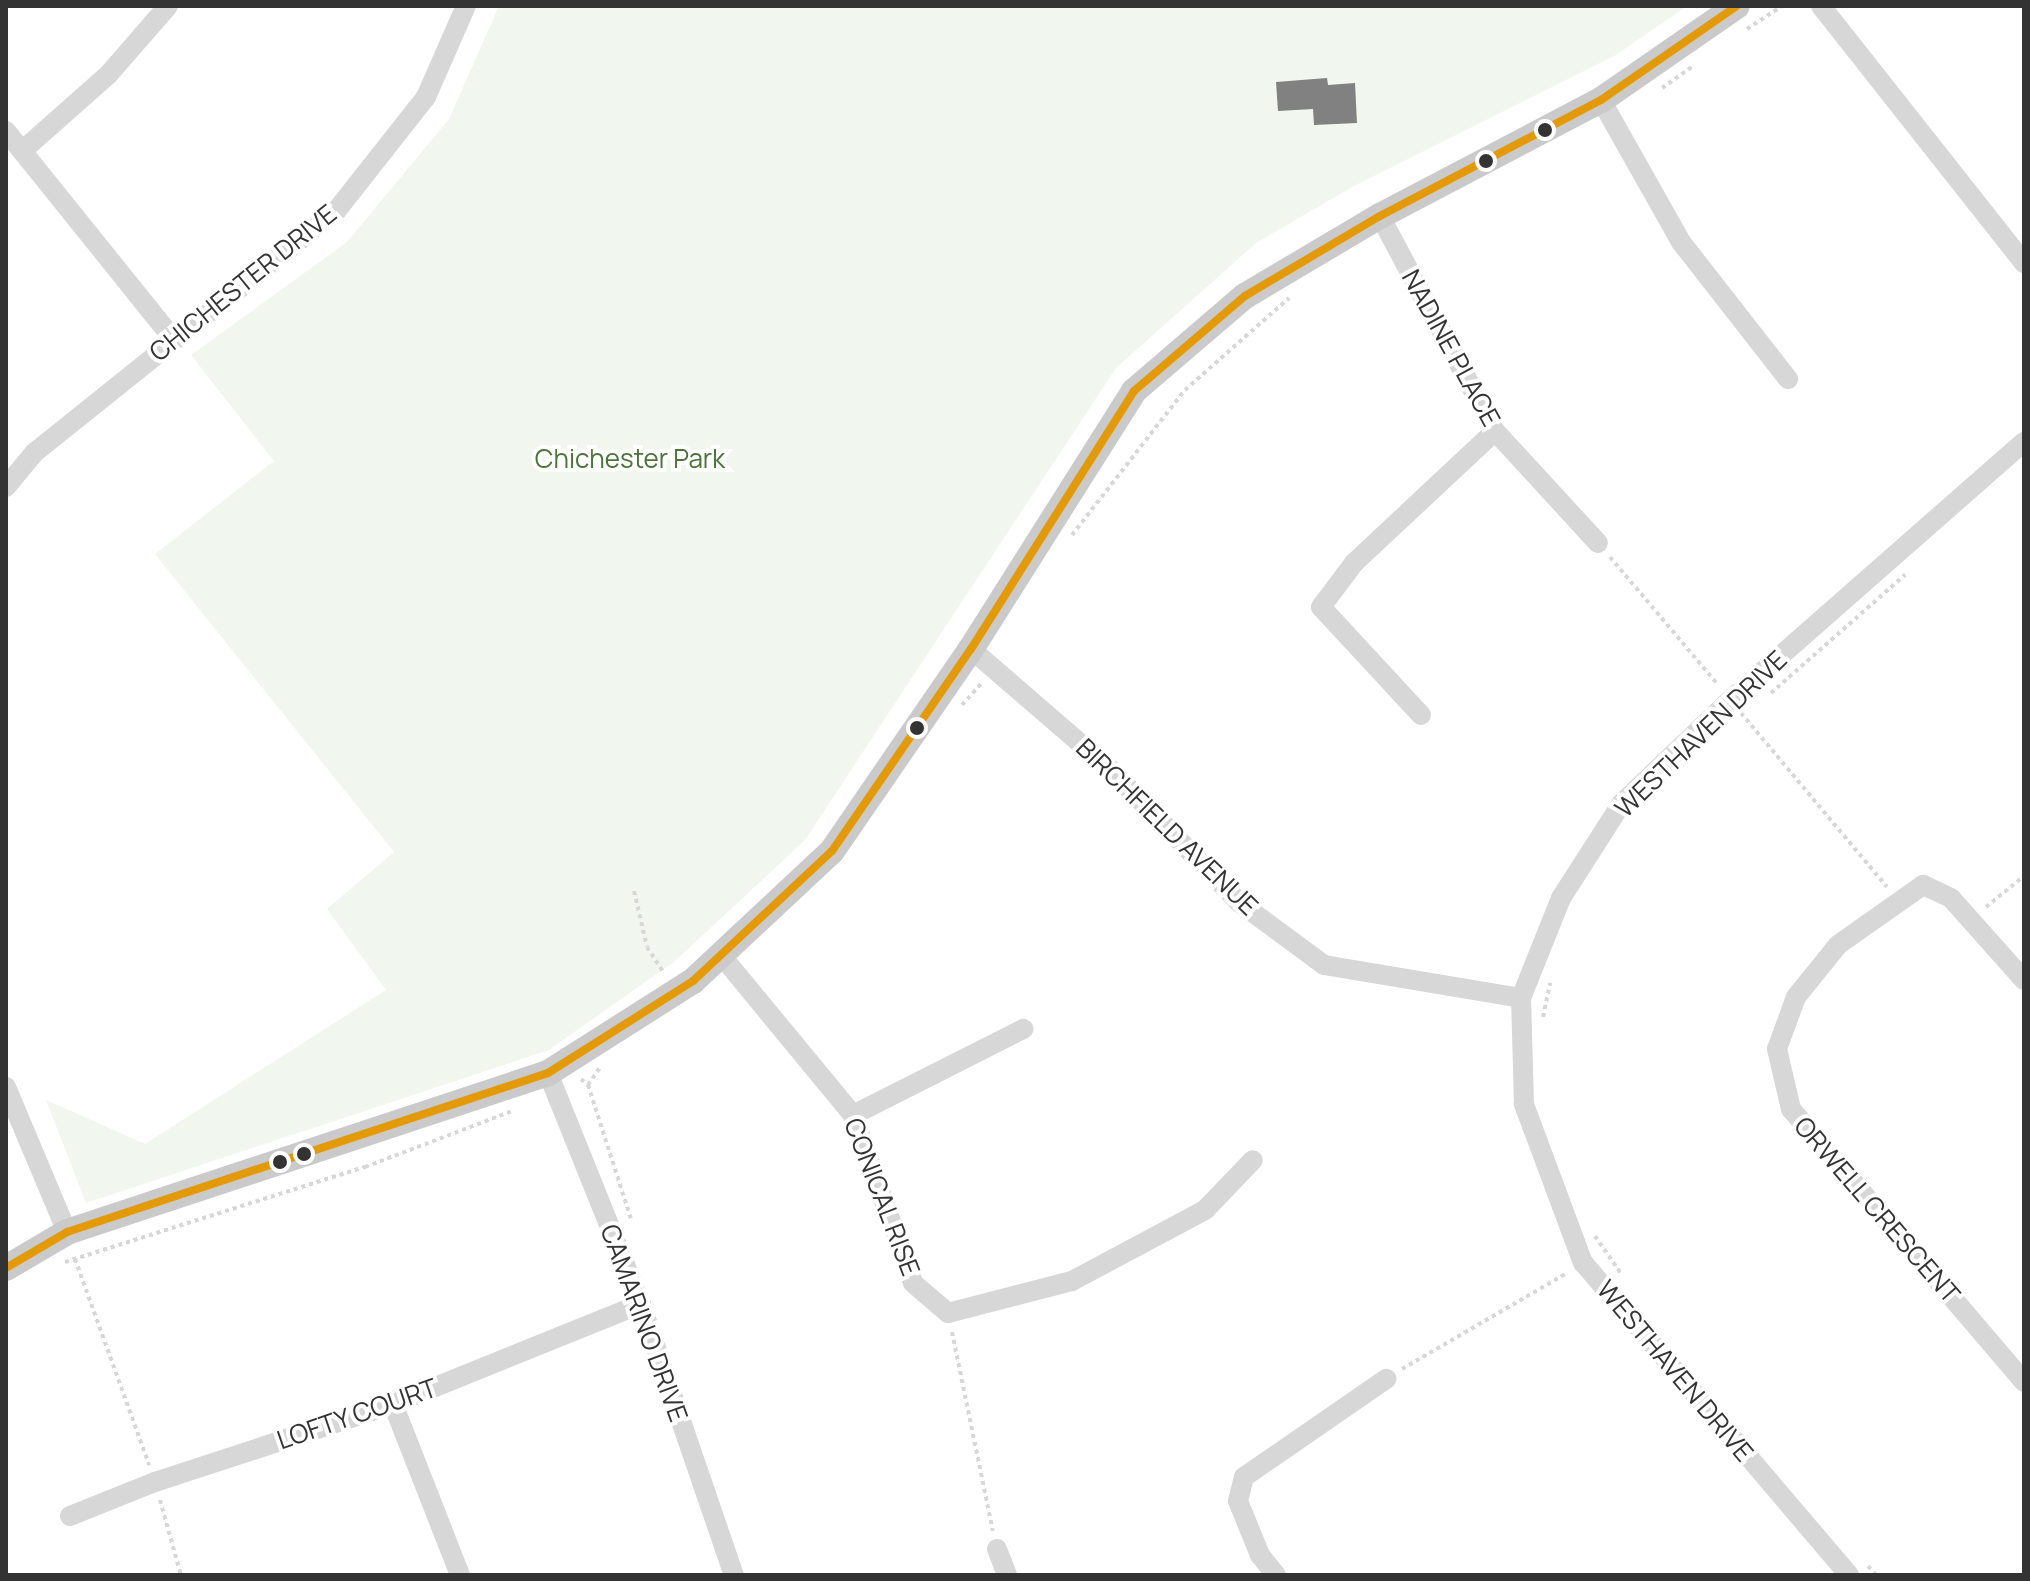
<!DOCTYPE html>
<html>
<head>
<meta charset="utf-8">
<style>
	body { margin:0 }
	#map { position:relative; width:2030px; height:1581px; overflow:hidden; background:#fff; font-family:Manrope,sans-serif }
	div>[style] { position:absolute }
	.green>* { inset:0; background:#f1f7ee }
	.building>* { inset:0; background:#818181 }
	.path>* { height:4px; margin-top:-2px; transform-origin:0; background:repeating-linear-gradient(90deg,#d7d7d7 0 4px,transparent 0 8px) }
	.minor>* { height:20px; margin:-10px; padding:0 10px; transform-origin:10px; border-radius:10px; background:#d7d7d7 }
	.major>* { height:26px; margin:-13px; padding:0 13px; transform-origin:13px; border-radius:13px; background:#cacaca }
	.bus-1>* { height:8px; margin:-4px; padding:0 4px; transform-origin:4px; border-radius:4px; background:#e39a05 }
	.dots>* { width:22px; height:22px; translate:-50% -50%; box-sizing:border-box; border:4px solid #fff; border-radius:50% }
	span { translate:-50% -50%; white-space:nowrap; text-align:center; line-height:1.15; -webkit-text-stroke:8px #fff; paint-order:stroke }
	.street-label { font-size:26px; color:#333 }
	.park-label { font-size:26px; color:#4b743a }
	.frame { position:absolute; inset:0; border:8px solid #333; pointer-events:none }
</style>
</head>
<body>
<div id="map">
	<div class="green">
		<i style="clip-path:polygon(499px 6px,1687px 6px,1616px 55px,1354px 186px,1256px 243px,1116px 368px,805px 840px,675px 961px,549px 1050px,86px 1203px,46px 1100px,145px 1144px,386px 990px,327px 909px,394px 852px,155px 554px,274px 461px,191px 355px,347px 242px,449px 119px)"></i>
	</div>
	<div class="building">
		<i style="clip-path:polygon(1327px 78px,1328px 85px,1355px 83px,1357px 123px,1314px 125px,1313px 109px,1278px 111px,1276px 82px)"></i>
	</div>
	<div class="path">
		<i style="left:1747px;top:29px;width:42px;rotate:-33.3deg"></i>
		<i style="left:1662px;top:88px;width:39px;rotate:-35deg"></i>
		<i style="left:1072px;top:535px;width:184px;rotate:-52.1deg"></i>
		<i style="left:1185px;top:390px;width:139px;rotate:-41.5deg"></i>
		<i style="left:1610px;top:557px;width:167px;rotate:49.8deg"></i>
		<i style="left:1771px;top:693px;width:179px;rotate:-41.4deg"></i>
		<i style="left:962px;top:705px;width:31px;rotate:-48deg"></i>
		<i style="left:1741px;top:713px;width:227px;rotate:50deg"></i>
		<i style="left:634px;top:891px;width:57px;rotate:76.9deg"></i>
		<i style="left:647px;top:947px;width:30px;rotate:57deg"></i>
		<i style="left:1986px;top:907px;width:49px;rotate:-39.2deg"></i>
		<i style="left:1543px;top:1017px;width:35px;rotate:-78deg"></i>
		<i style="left:581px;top:1079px;width:9px;rotate:41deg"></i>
		<i style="left:588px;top:1085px;width:22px;rotate:-56deg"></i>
		<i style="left:588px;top:1085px;width:141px;rotate:72.2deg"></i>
		<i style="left:1595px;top:1236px;width:47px;rotate:55.3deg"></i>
		<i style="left:75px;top:1259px;width:219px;rotate:70.2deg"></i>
		<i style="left:65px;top:1262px;width:315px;rotate:-17.6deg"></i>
		<i style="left:365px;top:1167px;width:160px;rotate:-20.8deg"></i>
		<i style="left:952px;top:1332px;width:203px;rotate:78.4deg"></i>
		<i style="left:1402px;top:1369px;width:191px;rotate:-30.2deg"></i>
		<i style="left:160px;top:1500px;width:78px;rotate:74.4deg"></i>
		<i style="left:1868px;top:1566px;width:12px;rotate:48deg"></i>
	</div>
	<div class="minor">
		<i style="left:1821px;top:6px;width:328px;rotate:51.7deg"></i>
		<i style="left:1601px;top:100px;width:163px;rotate:60.6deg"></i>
		<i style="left:1681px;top:242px;width:174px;rotate:52deg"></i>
		<i style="left:6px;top:131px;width:268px;rotate:51.2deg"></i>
		<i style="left:22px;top:151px;width:115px;rotate:-41.5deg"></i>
		<i style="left:108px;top:75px;width:91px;rotate:-49deg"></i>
		<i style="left:1380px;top:216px;width:244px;rotate:61.9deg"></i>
		<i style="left:1495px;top:431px;width:152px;rotate:47.4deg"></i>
		<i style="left:6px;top:487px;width:44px;rotate:-50.5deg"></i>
		<i style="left:34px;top:453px;width:388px;rotate:-38.7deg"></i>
		<i style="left:337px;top:210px;width:144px;rotate:-51.8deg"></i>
		<i style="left:426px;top:97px;width:99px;rotate:-66.3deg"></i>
		<i style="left:971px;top:649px;width:184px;rotate:40.8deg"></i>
		<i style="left:1110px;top:769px;width:187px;rotate:45.9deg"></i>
		<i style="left:1240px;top:903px;width:104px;rotate:36.4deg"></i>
		<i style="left:1324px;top:965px;width:200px;rotate:9.5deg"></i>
		<i style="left:1421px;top:715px;width:147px;rotate:-132.8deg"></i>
		<i style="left:1321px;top:607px;width:55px;rotate:-53.1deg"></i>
		<i style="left:1354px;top:563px;width:193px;rotate:-43.1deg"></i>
		<i style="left:721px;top:955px;width:207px;rotate:50.5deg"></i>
		<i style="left:853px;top:1115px;width:178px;rotate:70.3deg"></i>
		<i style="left:913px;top:1283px;width:46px;rotate:40.6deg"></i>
		<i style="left:948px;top:1313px;width:128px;rotate:-14.5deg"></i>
		<i style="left:1072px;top:1281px;width:151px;rotate:-28.1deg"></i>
		<i style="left:1205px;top:1210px;width:69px;rotate:-46.2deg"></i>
		<i style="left:2024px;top:980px;width:110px;rotate:-131.7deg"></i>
		<i style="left:1951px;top:898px;width:31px;rotate:-155deg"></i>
		<i style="left:1923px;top:885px;width:104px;rotate:144.8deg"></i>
		<i style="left:1838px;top:945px;width:67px;rotate:128.9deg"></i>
		<i style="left:1796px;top:997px;width:55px;rotate:110.1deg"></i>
		<i style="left:1777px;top:1049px;width:62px;rotate:76.9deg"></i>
		<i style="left:1791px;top:1109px;width:359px;rotate:49.5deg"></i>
		<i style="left:548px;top:1073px;width:249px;rotate:68.1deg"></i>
		<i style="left:641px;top:1304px;width:287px;rotate:71.1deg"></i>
		<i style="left:6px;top:1087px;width:157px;rotate:67.2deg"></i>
		<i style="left:853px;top:1115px;width:191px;rotate:-26.8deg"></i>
		<i style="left:393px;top:1404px;width:184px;rotate:68.6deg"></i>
		<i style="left:70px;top:1516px;width:92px;rotate:-21.8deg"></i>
		<i style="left:155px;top:1482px;width:250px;rotate:-18.1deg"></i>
		<i style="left:393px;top:1404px;width:267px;rotate:-22deg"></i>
		<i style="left:997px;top:1549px;width:28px;rotate:69deg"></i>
		<i style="left:1276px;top:1575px;width:26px;rotate:-129deg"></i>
		<i style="left:1260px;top:1555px;width:58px;rotate:-112.2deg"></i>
		<i style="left:1238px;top:1501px;width:25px;rotate:-76deg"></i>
		<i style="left:1244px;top:1477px;width:173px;rotate:-34.6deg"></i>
		<i style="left:1849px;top:1575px;width:410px;rotate:-130.4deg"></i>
		<i style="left:1583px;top:1263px;width:170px;rotate:-110.4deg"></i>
		<i style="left:1524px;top:1104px;width:106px;rotate:-91.6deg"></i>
		<i style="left:1521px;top:998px;width:108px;rotate:-68.2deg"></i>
		<i style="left:1561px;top:898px;width:113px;rotate:-57.3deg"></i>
		<i style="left:1622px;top:803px;width:149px;rotate:-43.6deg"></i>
		<i style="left:1730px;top:700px;width:391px;rotate:-41.3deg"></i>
	</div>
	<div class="major">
		<i style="left:6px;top:1268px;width:71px;rotate:-30.5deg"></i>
		<i style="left:67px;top:1232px;width:507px;rotate:-18.29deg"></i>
		<i style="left:548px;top:1073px;width:172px;rotate:-32.4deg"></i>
		<i style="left:693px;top:981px;width:190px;rotate:-43.1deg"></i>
		<i style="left:832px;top:851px;width:245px;rotate:-55.5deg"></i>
		<i style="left:971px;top:649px;width:305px;rotate:-57.7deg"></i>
		<i style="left:1134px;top:391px;width:146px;rotate:-40.6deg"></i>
		<i style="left:1245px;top:296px;width:157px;rotate:-30.7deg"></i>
		<i style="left:1380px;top:216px;width:250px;rotate:-27.7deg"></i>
		<i style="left:1601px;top:100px;width:165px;rotate:-34.7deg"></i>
	</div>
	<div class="bus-1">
		<i style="left:6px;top:1268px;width:71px;rotate:-30.5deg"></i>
		<i style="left:67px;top:1232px;width:507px;rotate:-18.29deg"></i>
		<i style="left:548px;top:1073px;width:172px;rotate:-32.4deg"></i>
		<i style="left:693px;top:981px;width:190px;rotate:-43.1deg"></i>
		<i style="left:832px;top:851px;width:245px;rotate:-55.5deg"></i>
		<i style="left:971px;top:649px;width:305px;rotate:-57.7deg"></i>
		<i style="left:1134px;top:391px;width:146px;rotate:-40.6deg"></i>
		<i style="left:1245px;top:296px;width:157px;rotate:-30.7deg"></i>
		<i style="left:1380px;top:216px;width:250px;rotate:-27.7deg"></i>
		<i style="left:1601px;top:100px;width:165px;rotate:-34.7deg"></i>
	</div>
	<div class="dots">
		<i style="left:1545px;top:130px;background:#333"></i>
		<i style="left:1486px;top:161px;background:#333"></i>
		<i style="left:917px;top:728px;background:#333"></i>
		<i style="left:304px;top:1154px;background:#333"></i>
		<i style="left:280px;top:1162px;background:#333"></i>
	</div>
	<div class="street-label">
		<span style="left:243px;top:283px;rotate:-39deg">CHICHESTER DRIVE</span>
		<span style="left:1451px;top:348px;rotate:61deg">NADINE PLACE</span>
		<span style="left:1701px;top:734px;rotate:-44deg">WESTHAVEN DRIVE</span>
		<span style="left:1167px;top:827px;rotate:44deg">BIRCHFIELD AVENUE</span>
		<span style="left:882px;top:1197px;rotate:69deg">CONICAL RISE</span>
		<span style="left:1877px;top:1210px;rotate:49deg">ORWELL CRESCENT</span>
		<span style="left:644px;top:1323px;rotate:70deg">CAMARINO DRIVE</span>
		<span style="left:1675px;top:1371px;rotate:50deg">WESTHAVEN DRIVE</span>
		<span style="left:357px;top:1414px;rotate:-19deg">LOFTY COURT</span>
	</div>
	<div class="park-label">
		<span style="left:630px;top:459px">Chichester Park</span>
	</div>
	<div class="frame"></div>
</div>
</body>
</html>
